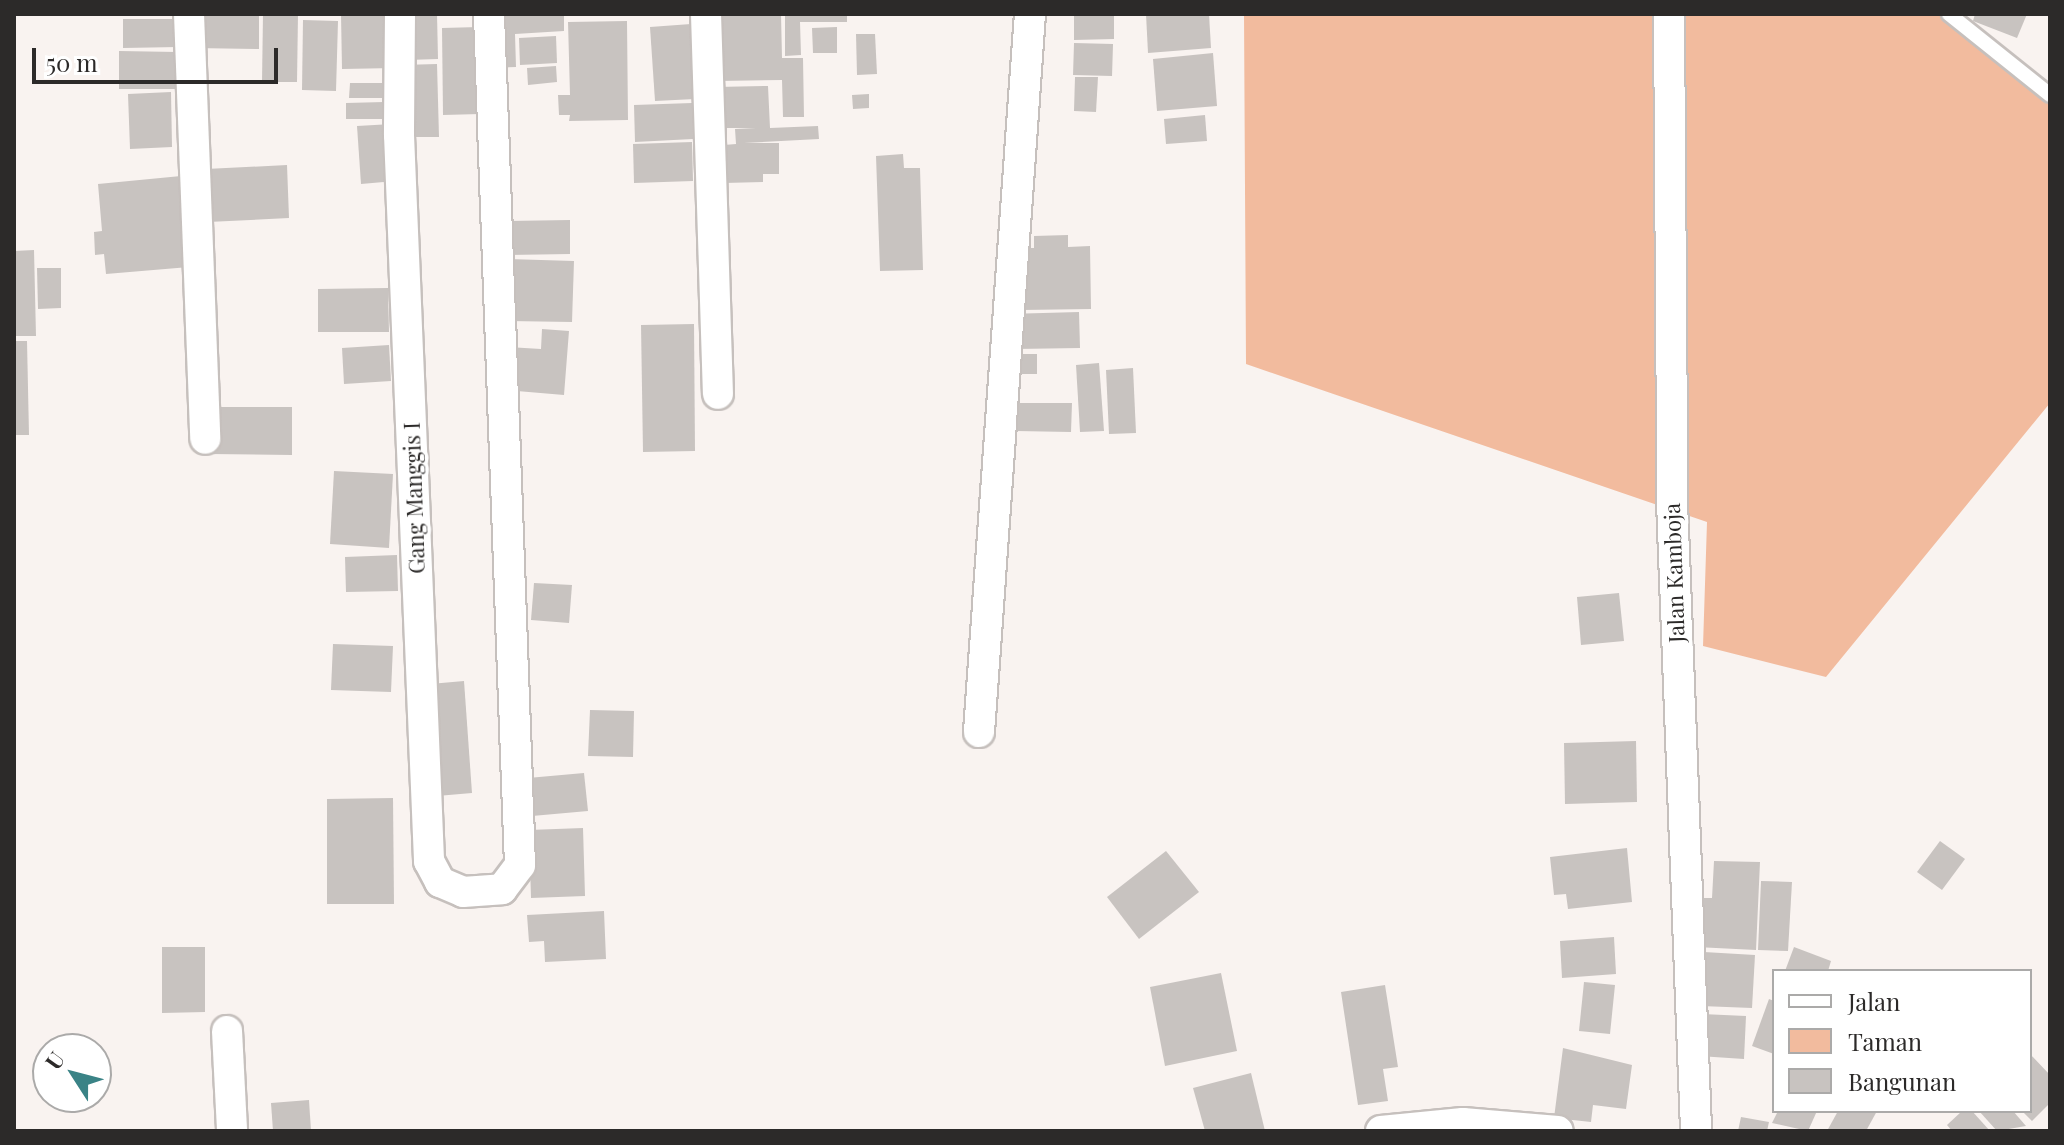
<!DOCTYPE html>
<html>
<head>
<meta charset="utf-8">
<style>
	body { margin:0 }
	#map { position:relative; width:2064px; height:1145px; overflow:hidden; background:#f9f3f0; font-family:"Playfair Display",serif }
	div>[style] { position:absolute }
	.green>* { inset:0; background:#f2bb9e }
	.building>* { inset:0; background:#c8c3c0 }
	.roads { filter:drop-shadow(2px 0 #c6c0bd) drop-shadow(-2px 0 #c6c0bd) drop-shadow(0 2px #c6c0bd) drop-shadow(0 -2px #c6c0bd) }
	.lane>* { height:14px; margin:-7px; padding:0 7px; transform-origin:7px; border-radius:7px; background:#fff }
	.street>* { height:30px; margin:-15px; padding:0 15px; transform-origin:15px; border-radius:15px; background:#fff }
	span { translate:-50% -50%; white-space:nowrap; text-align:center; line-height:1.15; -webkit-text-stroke:7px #fff; paint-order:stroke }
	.street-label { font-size:22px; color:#2c2a29 }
	.frame { position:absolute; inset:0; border:16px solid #2c2a29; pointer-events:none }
	.legend { position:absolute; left:1772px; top:969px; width:260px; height:144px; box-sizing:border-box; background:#fff; border:2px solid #abaaa9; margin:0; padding:10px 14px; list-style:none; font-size:24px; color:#2c2a29 }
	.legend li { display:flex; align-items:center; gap:16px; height:40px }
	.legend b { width:40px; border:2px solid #abaaa9 }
	.north { position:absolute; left:32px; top:1033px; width:80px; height:80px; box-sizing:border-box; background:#fff; border:2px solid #abaaa9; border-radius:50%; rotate:306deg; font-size:22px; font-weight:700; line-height:32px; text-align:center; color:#2c2a29 }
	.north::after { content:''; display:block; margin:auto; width:28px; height:36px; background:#3a8386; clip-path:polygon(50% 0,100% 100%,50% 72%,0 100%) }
	.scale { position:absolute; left:32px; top:48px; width:246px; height:36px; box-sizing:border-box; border:4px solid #2c2a29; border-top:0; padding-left:10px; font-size:24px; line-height:28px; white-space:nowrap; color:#2c2a29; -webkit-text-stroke:6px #fff; paint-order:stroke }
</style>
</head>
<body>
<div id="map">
	<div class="green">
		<i style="clip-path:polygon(1244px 14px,1951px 14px,2050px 101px,2050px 403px,1826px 677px,1703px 646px,1707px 522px,1246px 364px)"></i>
	</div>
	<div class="building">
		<i style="clip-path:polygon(195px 14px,259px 14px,259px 49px,194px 48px)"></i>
		<i style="clip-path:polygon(263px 14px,298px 14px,297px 82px,262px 82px)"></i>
		<i style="clip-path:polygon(341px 14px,394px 14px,395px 68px,342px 69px)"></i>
		<i style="clip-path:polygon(406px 14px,437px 14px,438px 59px,407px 60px)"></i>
		<i style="clip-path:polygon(515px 14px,564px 14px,564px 31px,515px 34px,516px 67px,493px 68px,492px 18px)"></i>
		<i style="clip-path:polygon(716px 14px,781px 14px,782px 58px,803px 58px,804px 117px,783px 117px,782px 80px,717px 81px)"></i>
		<i style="clip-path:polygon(785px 14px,847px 14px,847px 22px,800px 22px,801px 55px,785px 56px)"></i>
		<i style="clip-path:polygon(1074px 14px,1114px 14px,1114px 39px,1074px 40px)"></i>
		<i style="clip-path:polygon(1146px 14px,1209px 14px,1211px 48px,1148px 53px)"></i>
		<i style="clip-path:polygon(1975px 14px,2027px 14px,2017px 38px,1973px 21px)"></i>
		<i style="clip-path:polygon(123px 19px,179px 19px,178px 47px,123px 48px)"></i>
		<i style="clip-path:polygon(303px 20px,338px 21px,336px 91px,302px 90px)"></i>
		<i style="clip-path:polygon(627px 21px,628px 120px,569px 121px,570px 115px,559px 115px,558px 95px,570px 95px,568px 22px)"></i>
		<i style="clip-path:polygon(691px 24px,695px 99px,655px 101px,650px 27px)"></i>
		<i style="clip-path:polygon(479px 27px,480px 114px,443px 115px,442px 28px)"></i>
		<i style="clip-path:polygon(837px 27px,837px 53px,813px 53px,812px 28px)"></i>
		<i style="clip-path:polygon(856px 34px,875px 34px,877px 74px,857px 75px)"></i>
		<i style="clip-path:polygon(556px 36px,557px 63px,520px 65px,519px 38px)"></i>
		<i style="clip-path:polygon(1074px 43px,1113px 44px,1112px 76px,1073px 75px)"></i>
		<i style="clip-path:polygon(119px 51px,177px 52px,177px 89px,119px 89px)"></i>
		<i style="clip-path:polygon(1213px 53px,1217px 106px,1157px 111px,1153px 59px)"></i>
		<i style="clip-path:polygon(437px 64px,439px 137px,404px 137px,402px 65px)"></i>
		<i style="clip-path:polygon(556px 66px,557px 82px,528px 85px,527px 68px)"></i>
		<i style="clip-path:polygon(1075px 77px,1098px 77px,1096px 112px,1074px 111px)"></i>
		<i style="clip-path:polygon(350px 83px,383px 83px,383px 98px,349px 98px)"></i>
		<i style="clip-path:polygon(768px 86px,770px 128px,818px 126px,819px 139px,744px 143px,779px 143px,779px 174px,763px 174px,763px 182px,724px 183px,724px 145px,736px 144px,735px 129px,756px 128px,718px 128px,716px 87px)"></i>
		<i style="clip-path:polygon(171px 92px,172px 147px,130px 149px,128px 94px)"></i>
		<i style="clip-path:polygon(869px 94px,869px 108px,853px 109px,852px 95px)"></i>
		<i style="clip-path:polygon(384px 102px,383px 119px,346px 119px,346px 103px)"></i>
		<i style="clip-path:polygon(692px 103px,693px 139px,635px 142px,634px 105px)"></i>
		<i style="clip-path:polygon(1205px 115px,1207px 141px,1166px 144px,1164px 119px)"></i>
		<i style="clip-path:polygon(392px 124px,395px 181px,361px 184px,357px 126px)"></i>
		<i style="clip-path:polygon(692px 142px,693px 181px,634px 183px,633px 144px)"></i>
		<i style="clip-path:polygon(903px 154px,904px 168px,920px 168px,923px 270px,880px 271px,876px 156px)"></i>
		<i style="clip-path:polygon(287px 165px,289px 218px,208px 222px,206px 169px)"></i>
		<i style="clip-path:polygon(181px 176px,189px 267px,106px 274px,104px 254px,95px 255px,94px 232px,102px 231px,98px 184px)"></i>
		<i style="clip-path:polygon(570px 220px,570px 254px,504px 255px,503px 221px)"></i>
		<i style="clip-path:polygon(1068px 235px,1068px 247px,1090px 246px,1091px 309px,1022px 310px,1021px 248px,1034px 248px,1034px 236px)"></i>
		<i style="clip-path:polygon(34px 250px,36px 336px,14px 336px,14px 251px)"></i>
		<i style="clip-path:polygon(508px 259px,574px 261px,572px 322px,507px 321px)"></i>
		<i style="clip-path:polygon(37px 268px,61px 268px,61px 308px,38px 309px)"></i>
		<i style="clip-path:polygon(388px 288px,389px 332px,318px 332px,318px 289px)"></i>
		<i style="clip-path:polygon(1079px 312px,1080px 348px,1009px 349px,1009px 314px)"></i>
		<i style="clip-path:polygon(694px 324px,695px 451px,643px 452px,641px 325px)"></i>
		<i style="clip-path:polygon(542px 329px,569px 331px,564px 395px,504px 390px,508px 347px,541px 349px)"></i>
		<i style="clip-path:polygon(14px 341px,27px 341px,29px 435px,14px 435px)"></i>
		<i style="clip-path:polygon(389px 345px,391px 381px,344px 384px,342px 348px)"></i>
		<i style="clip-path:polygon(1019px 354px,1037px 354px,1037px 374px,1019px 374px)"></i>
		<i style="clip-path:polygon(1099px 363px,1104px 431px,1080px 432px,1076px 365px)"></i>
		<i style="clip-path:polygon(1133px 368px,1136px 433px,1109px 434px,1106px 370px)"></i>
		<i style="clip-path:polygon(1014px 403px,1072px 403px,1071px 432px,1014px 431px)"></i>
		<i style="clip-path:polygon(210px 407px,292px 407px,292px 455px,210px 454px)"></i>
		<i style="clip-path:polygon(334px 471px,393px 474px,389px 548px,330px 544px)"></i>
		<i style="clip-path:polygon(397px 555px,398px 591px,346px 592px,345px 557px)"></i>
		<i style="clip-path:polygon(534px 583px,572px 585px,569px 623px,531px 620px)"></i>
		<i style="clip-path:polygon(1619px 593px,1624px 641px,1581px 645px,1577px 597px)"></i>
		<i style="clip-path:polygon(333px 644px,393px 646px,391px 692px,331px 690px)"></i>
		<i style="clip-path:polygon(464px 681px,472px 793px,437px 796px,430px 684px)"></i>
		<i style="clip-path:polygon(590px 710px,634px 711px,633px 757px,588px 756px)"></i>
		<i style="clip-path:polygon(1636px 741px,1637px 802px,1565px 804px,1564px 743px)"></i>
		<i style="clip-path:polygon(584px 773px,588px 811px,532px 816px,528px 778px)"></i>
		<i style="clip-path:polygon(393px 798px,394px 904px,327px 904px,327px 799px)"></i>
		<i style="clip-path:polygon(583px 828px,585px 896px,531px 898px,529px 830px)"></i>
		<i style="clip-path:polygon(1940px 841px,1965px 859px,1942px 890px,1917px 872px)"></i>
		<i style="clip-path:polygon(1627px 848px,1632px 902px,1568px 909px,1566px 894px,1554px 895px,1550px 857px)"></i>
		<i style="clip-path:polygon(1166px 851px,1199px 892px,1139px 939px,1107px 897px)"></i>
		<i style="clip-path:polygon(1714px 861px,1760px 862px,1756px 950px,1696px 947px,1698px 898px,1712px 898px)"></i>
		<i style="clip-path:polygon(1761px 881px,1792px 882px,1788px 951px,1758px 950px)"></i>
		<i style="clip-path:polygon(604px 911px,606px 959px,545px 962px,544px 941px,529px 942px,527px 915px)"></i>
		<i style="clip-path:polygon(1614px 937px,1616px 974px,1562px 978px,1560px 941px)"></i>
		<i style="clip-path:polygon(162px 947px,205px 947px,205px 1012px,162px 1013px)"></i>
		<i style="clip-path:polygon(1794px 947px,1831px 961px,1828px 971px,1785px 971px)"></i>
		<i style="clip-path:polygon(1704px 952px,1755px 955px,1752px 1008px,1701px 1006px)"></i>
		<i style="clip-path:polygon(1221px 973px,1237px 1051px,1165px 1066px,1150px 987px)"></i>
		<i style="clip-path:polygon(1584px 982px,1615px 985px,1610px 1034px,1579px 1031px)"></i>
		<i style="clip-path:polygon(1385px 985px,1398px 1067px,1383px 1069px,1388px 1101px,1358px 1105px,1341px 992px)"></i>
		<i style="clip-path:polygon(1769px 999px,1774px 1001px,1774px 1054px,1752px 1046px)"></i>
		<i style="clip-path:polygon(1702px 1014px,1746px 1016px,1744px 1059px,1699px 1056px)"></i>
		<i style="clip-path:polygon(1563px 1048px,1632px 1065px,1626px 1109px,1593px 1105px,1591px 1122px,1554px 1118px)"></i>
		<i style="clip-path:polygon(2030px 1054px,2050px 1075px,2050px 1103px,2032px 1121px,2022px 1111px,2030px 1111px)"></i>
		<i style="clip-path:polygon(1251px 1073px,1265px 1131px,1205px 1131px,1193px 1088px)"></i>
		<i style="clip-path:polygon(309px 1100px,311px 1131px,273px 1131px,271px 1103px)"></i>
		<i style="clip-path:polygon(1778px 1111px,1817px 1111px,1808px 1131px,1772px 1123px)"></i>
		<i style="clip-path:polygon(1838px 1111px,1877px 1111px,1866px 1131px,1827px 1131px)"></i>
		<i style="clip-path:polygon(1962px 1111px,1972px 1111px,1990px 1131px,1952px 1131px,1947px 1125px)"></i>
		<i style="clip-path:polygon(1979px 1111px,2013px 1111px,2026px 1126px,1997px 1131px)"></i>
		<i style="clip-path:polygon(1741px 1117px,1769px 1122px,1767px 1131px,1738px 1131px)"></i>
	</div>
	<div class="roads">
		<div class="lane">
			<i style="left:1949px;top:14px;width:129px;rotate:38.7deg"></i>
		</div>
		<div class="street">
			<i style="left:189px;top:14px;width:425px;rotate:87.8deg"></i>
			<i style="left:400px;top:14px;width:121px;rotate:90.5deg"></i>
			<i style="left:399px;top:135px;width:727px;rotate:87.63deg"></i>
			<i style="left:429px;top:861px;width:24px;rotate:62deg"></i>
			<i style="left:440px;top:882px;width:25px;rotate:23deg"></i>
			<i style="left:463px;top:892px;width:39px;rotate:-4deg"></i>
			<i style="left:502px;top:889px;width:30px;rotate:-53deg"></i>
			<i style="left:520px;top:865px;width:852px;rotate:-92.09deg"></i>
			<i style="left:706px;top:14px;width:380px;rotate:88.2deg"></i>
			<i style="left:1669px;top:14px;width:488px;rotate:89.6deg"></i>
			<i style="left:1672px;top:502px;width:629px;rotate:87.81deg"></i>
			<i style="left:979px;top:732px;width:720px;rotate:-85.94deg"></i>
			<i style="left:227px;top:1031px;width:100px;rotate:87.1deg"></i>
			<i style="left:1381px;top:1131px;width:82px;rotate:-5.6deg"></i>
			<i style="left:1463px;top:1123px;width:95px;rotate:4.8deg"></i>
		</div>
	</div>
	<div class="street-label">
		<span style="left:414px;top:498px;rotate:-92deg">Gang Manggis I</span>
		<span style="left:1674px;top:573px;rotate:-92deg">Jalan Kamboja</span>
	</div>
	<div class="frame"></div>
	<ul class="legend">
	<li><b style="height:10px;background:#fff"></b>Jalan</li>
	<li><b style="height:22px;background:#f2bb9e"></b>Taman</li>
	<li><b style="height:22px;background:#c8c3c0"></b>Bangunan</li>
	</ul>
	<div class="north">U</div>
	<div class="scale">50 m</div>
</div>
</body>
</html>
